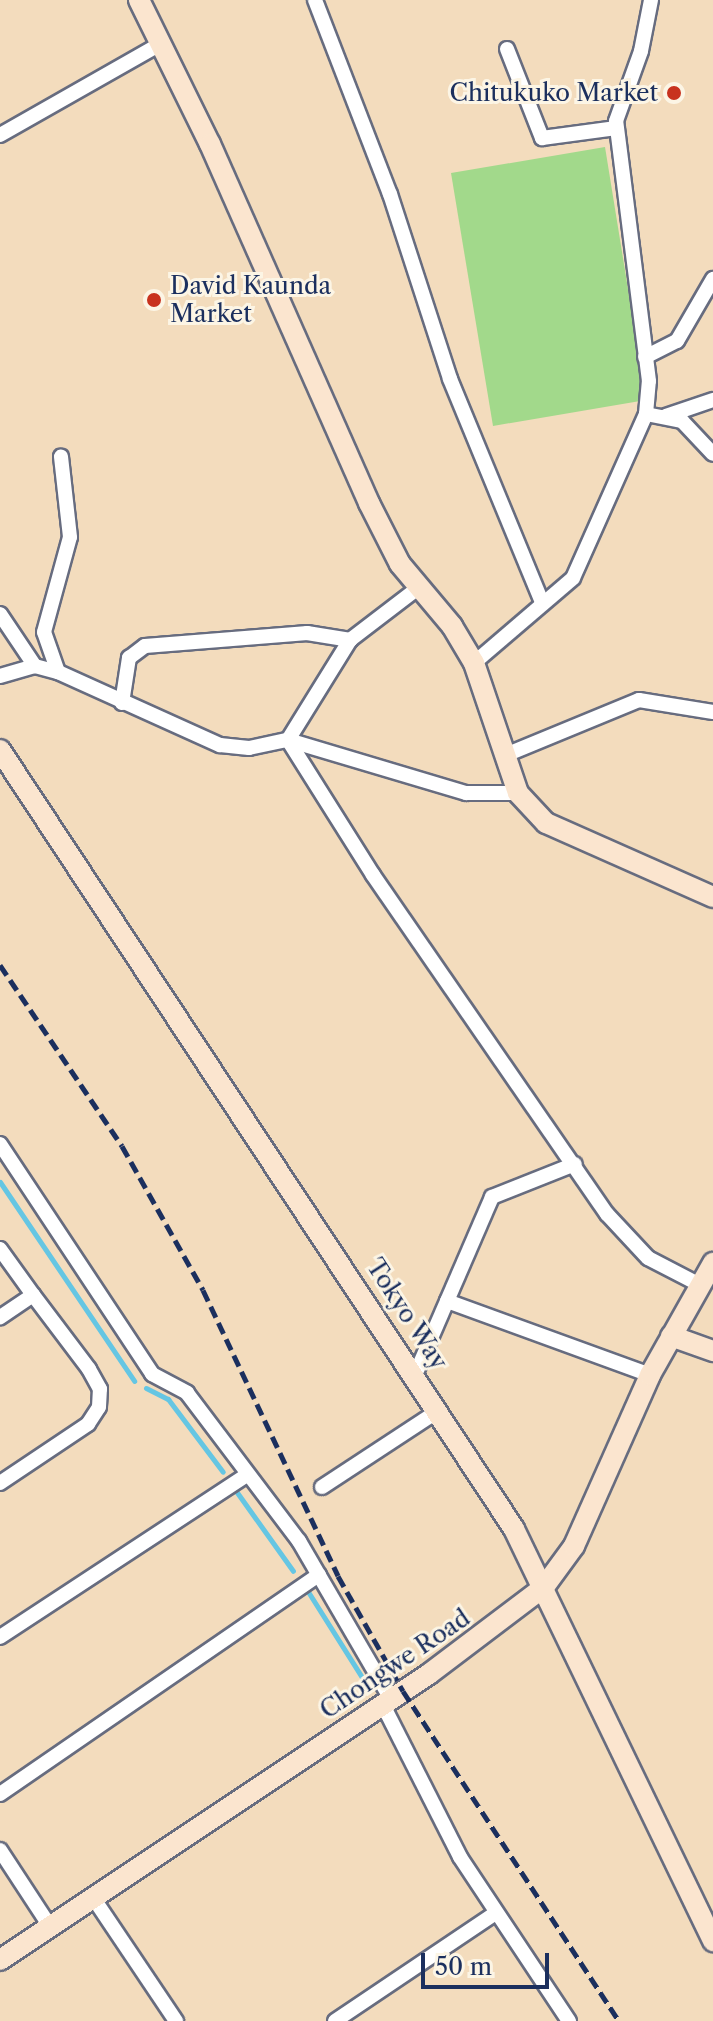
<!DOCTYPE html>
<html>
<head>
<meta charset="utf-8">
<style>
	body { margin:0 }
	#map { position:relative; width:713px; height:2021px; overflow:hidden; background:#f3dcbd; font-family:"Libre Caslon Text",serif }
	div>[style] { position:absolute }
	.green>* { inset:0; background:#a2d98b }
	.stream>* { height:5px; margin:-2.5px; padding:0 2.5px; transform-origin:2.5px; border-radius:2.5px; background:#65c6e3 }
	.roads { filter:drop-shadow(2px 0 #676c7f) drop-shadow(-2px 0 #676c7f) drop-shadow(0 2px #676c7f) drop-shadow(0 -2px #676c7f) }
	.street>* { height:14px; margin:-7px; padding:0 7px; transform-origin:7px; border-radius:7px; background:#fff }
	.secondary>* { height:20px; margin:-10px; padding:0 10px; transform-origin:10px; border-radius:10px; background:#fbe5cf }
	.rail>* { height:5px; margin-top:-2.5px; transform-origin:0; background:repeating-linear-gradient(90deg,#1b2f5e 0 12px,transparent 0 18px) }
	.dots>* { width:22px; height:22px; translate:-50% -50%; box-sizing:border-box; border:4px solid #fcf5e5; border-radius:50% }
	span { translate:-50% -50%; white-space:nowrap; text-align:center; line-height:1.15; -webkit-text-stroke:6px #fcf5e5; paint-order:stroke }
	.poi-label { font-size:24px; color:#1b2f5e }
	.right { translate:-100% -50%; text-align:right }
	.left { translate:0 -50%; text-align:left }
	.street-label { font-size:24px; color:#1b2f5e }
	.scale { position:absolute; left:421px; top:1953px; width:128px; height:36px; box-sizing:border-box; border:4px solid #1b2f5e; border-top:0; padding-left:10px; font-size:24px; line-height:28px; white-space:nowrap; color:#1b2f5e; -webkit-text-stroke:6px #fcf5e5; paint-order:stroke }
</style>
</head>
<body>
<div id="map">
	<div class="green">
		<i style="clip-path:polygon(605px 147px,646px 400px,493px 426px,451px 173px)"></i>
	</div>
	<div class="stream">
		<i style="left:0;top:1182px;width:240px;rotate:56deg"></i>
		<i style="left:146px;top:1388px;width:25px;rotate:27deg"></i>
		<i style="left:168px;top:1399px;width:91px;rotate:53deg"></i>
		<i style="left:236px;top:1491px;width:98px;rotate:54.5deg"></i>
		<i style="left:307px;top:1590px;width:105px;rotate:57.8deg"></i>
	</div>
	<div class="roads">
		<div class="street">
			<i style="left:315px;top:0;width:208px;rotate:68.9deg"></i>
			<i style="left:390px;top:194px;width:194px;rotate:72deg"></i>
			<i style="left:450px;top:379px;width:241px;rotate:67.6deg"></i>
			<i style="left:507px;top:49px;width:96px;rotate:68.5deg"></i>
			<i style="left:542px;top:138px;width:75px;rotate:-7.7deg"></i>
			<i style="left:0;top:135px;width:184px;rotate:-29.6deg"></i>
			<i style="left:645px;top:357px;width:36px;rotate:-27deg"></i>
			<i style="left:677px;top:341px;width:72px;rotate:-59.9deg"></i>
			<i style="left:646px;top:414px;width:37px;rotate:11deg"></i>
			<i style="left:682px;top:421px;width:45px;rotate:46.8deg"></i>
			<i style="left:666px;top:416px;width:50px;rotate:-18.8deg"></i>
			<i style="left:418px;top:588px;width:86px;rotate:142.6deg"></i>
			<i style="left:350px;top:640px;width:118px;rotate:121.8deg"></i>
			<i style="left:288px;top:740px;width:186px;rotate:16.6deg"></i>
			<i style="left:466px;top:793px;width:52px"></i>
			<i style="left:0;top:614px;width:63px;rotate:56.1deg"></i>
			<i style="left:474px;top:663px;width:130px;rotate:-40.6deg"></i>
			<i style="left:573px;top:578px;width:180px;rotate:-66deg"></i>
			<i style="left:646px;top:414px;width:33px;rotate:-85deg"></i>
			<i style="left:649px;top:381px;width:262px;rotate:-97.2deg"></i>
			<i style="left:616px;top:121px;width:74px;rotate:-70.3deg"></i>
			<i style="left:641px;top:51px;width:52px;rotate:-78.9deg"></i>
			<i style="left:58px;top:672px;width:42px;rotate:-109.3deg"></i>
			<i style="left:44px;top:632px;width:98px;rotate:-74.7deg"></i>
			<i style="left:70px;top:537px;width:81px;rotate:-96.4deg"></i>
			<i style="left:0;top:676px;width:36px;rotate:-16deg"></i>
			<i style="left:35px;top:666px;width:24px;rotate:15deg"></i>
			<i style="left:58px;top:672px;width:178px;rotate:24.3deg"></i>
			<i style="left:220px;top:745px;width:29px;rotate:6deg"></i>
			<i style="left:249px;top:748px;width:40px;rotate:-12deg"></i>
			<i style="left:288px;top:740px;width:160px;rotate:57.8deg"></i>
			<i style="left:373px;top:875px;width:412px;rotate:55.4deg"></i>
			<i style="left:607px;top:1214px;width:60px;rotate:47deg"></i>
			<i style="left:648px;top:1258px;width:59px;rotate:27.4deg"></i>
			<i style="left:122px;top:703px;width:46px;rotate:-81.2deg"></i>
			<i style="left:129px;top:658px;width:20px;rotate:-37deg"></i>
			<i style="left:145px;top:646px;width:163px;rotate:-4.6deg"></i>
			<i style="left:307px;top:633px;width:44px;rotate:9.2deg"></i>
			<i style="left:503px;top:756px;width:147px;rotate:-22.4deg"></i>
			<i style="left:639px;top:700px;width:75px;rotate:9.2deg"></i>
			<i style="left:0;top:1144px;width:276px;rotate:56.5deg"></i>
			<i style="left:152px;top:1374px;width:40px;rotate:28deg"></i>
			<i style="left:187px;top:1393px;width:186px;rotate:52.9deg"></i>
			<i style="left:299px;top:1541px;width:183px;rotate:59.8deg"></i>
			<i style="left:0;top:1249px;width:57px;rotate:54.3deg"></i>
			<i style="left:33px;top:1295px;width:40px;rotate:146deg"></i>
			<i style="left:447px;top:1301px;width:216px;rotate:20deg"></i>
			<i style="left:415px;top:1375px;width:194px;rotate:-66.6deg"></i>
			<i style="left:492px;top:1197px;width:89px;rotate:-21.7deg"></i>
			<i style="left:0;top:1483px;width:106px;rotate:-33.8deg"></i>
			<i style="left:88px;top:1424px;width:20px;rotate:-57deg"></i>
			<i style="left:99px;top:1407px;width:18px;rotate:-87deg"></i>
			<i style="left:100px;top:1389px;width:23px;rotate:-119deg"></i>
			<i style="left:89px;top:1369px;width:93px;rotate:-127.1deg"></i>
			<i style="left:322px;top:1487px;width:140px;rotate:-33.3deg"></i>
			<i style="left:0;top:1637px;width:295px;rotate:-33.3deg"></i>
			<i style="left:383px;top:1705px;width:170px;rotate:63.1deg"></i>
			<i style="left:460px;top:1857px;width:197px;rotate:56.4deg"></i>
			<i style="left:0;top:1794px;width:387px;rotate:-34.5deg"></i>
			<i style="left:0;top:1850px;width:90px;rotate:56.8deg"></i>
			<i style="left:92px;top:1896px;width:151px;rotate:56.1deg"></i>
			<i style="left:335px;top:2021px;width:194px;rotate:-33.9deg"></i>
		</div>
		<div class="secondary">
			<i style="left:139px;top:0;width:161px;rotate:63.8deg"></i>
			<i style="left:210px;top:144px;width:393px;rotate:66.1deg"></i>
			<i style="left:369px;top:503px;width:68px;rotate:63.1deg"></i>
			<i style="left:400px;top:564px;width:81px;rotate:50deg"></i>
			<i style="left:452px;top:626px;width:43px;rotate:59.3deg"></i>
			<i style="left:474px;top:663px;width:137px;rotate:71.3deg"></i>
			<i style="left:518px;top:793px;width:41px;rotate:47deg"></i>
			<i style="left:546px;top:823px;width:183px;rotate:23.9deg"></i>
			<i style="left:0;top:750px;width:933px;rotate:56.58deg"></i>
			<i style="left:514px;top:1529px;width:458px;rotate:64.2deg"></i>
			<i style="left:671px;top:1336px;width:45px;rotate:19.7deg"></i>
			<i style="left:0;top:1960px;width:516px;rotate:-33.69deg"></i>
			<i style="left:429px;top:1674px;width:144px;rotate:-37.1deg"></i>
			<i style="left:544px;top:1587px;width:51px;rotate:-53.8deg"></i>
			<i style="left:574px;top:1546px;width:187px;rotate:-66deg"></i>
			<i style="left:650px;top:1375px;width:129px;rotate:-60.6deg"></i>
		</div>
	</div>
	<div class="rail">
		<i style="left:0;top:965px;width:218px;rotate:56deg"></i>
		<i style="left:122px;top:1146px;width:165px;rotate:60.6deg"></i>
		<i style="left:203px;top:1290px;width:316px;rotate:64.7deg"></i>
		<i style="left:338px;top:1576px;width:132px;rotate:60.5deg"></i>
		<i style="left:403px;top:1691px;width:394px;rotate:56.8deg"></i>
	</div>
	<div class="dots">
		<i style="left:674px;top:93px;background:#c8321e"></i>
		<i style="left:154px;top:300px;background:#c8321e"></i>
	</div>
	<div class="poi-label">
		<span class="right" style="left:658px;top:93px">Chitukuko Market</span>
		<span class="left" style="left:170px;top:300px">David Kaunda<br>Market</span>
	</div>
	<div class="street-label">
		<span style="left:407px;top:1314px;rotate:57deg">Tokyo Way</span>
		<span style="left:395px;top:1664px;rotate:-34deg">Chongwe Road</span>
	</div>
	<div class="scale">50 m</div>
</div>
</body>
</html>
